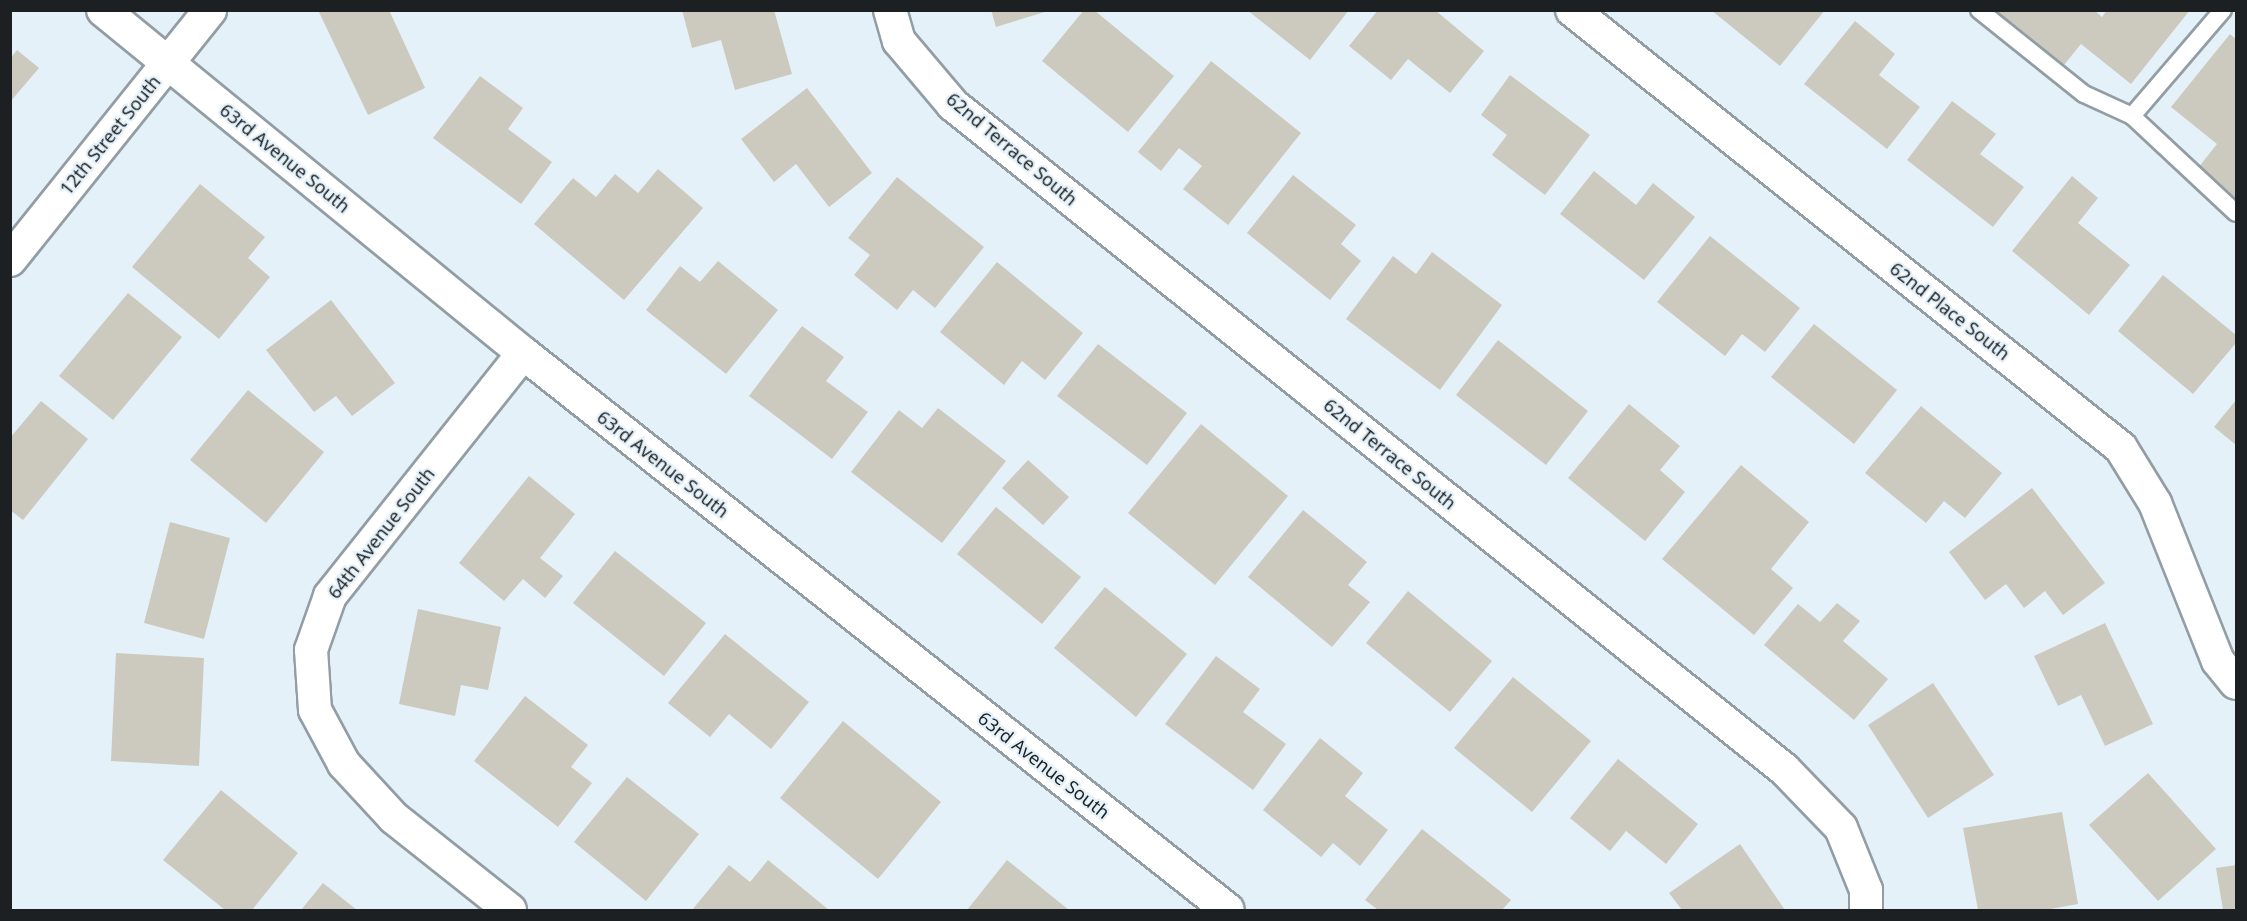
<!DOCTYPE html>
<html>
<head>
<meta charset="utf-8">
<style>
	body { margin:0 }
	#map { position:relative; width:2247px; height:921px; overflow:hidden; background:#e5f1f9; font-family:"Noto Sans",sans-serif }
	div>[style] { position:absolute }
	.building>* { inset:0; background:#cccabe }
	.roads { filter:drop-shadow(2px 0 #929da4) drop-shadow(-2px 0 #929da4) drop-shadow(0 2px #929da4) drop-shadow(0 -2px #929da4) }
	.service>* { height:16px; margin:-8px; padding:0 8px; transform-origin:8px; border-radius:8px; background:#fff }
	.minor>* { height:32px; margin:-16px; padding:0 16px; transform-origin:16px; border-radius:16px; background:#fff }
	span { translate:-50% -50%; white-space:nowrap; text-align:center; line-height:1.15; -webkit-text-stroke:4.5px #e5f1f9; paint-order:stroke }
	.street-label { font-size:18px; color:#1c2023 }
	.frame { position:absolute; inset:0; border:12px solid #1c2023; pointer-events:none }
</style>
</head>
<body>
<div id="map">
	<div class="building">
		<i style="clip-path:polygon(318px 10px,389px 10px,425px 88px,368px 115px)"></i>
		<i style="clip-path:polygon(682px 10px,774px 10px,792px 74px,735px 90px,721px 40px,692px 48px)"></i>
		<i style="clip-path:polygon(991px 10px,1048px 10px,1048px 11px,996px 27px)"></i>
		<i style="clip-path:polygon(1084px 10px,1094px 10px,1174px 76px,1128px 132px,1042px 61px)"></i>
		<i style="clip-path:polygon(1247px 10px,1349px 10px,1310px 60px)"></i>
		<i style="clip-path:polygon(1378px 10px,1435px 10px,1484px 51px,1450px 93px,1408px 59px,1391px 80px,1349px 46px)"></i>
		<i style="clip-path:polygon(1711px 10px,1825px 10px,1780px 66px)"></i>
		<i style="clip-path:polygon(1985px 10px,2094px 10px,2102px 17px,2107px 10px,2190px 10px,2131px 84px,2081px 44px,2060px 70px)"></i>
		<i style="clip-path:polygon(1855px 21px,1895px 54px,1879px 75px,1920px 107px,1887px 149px,1804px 84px)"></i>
		<i style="clip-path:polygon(2230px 34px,2236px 39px,2236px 199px,2198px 168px,2217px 144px,2171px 107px)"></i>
		<i style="clip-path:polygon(17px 50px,39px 68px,10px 102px,10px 59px)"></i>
		<i style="clip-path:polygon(1211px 61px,1301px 133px,1228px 225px,1183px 189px,1202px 166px,1179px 148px,1161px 171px,1138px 152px)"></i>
		<i style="clip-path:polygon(1510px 75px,1590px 135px,1545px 195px,1492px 155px,1507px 135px,1481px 115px)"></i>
		<i style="clip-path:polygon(480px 76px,523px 108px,508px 129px,552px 162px,521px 204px,433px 138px)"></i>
		<i style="clip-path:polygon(807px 88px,872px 173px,829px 207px,796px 164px,774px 182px,741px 139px)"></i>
		<i style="clip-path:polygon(1952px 101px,1996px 134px,1980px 154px,2024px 187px,1993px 227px,1907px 160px)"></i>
		<i style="clip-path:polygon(658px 169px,703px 208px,624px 300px,534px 224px,573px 178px,596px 197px,615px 174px,638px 193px)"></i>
		<i style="clip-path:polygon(1594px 171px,1636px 205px,1653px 183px,1695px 217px,1644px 280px,1560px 214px)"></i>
		<i style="clip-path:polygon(1293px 175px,1356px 225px,1341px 244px,1361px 261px,1330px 300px,1247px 233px)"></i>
		<i style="clip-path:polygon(2072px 176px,2098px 198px,2078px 223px,2130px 265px,2089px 315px,2012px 251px)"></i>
		<i style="clip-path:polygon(897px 177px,984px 247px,935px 308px,913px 290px,897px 310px,854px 275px,870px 255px,848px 238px)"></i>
		<i style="clip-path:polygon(200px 184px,265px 237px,248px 258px,270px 277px,219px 339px,132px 267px)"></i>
		<i style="clip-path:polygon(1710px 236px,1800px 308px,1765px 352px,1742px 334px,1725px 356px,1657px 302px)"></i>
		<i style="clip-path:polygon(1432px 252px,1502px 305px,1440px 390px,1346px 319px,1393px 256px,1416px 274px)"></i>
		<i style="clip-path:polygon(718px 261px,778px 310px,726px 374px,646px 310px,680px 266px,700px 282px)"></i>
		<i style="clip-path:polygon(997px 262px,1083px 333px,1045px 380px,1022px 361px,1004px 385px,940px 332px)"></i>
		<i style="clip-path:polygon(2163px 275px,2236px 335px,2236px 343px,2193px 394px,2118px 331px)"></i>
		<i style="clip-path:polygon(128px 293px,182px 337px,113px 420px,59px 376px)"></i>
		<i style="clip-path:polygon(331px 300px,395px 383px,352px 416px,336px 396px,314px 412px,266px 350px)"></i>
		<i style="clip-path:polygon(1814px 324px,1897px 390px,1854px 444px,1771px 377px)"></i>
		<i style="clip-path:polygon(802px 326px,844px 357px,826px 381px,868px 412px,832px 459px,749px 396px)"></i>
		<i style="clip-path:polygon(1498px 340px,1588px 411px,1546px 465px,1456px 395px)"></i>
		<i style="clip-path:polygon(1098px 344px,1187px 413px,1147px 465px,1057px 396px)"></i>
		<i style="clip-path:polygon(248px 390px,324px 452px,266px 523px,190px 460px)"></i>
		<i style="clip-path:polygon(2236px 400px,2236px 445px,2214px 427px)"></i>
		<i style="clip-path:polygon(41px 401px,88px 439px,23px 520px,10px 510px,10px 438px)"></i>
		<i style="clip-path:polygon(1629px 404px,1680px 446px,1660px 470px,1685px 492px,1645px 541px,1568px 478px)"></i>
		<i style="clip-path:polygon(1921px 406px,2002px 473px,1965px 518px,1944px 501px,1926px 523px,1865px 473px)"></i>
		<i style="clip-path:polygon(938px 408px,1006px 461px,942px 543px,851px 472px,899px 410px,922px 428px)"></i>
		<i style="clip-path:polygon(1201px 424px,1288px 496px,1215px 585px,1128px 513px)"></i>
		<i style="clip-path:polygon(1028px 460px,1069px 497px,1043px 525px,1002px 488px)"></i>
		<i style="clip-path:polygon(1741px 465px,1809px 522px,1771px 569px,1793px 588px,1754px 635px,1662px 559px)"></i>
		<i style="clip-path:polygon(529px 476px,575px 514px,540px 558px,563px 576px,545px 598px,523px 579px,504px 601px,459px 563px)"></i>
		<i style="clip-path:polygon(2032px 488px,2105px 583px,2063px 615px,2045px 591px,2024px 608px,2006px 584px,1985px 600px,1949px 552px)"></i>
		<i style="clip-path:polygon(996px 507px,1081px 577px,1042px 624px,957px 554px)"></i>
		<i style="clip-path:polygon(1303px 510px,1367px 562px,1348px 585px,1370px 602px,1332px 647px,1248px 577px)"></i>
		<i style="clip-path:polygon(170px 522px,230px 538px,204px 639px,144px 623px)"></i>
		<i style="clip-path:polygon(615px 551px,706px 623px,664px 676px,573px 603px)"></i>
		<i style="clip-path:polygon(1105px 587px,1187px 654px,1136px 717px,1054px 648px)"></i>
		<i style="clip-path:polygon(1408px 591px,1492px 661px,1450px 712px,1366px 643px)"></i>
		<i style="clip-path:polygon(1837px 603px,1860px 621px,1843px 641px,1888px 679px,1854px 720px,1764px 645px,1798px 604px,1820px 622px)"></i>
		<i style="clip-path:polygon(418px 609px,501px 627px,488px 690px,461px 685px,455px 716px,399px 704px)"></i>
		<i style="clip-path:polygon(2105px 623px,2153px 724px,2105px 746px,2081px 695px,2058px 706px,2034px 656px)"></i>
		<i style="clip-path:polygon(725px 634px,809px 702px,771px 749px,729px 714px,710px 737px,668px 703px)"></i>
		<i style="clip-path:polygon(116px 653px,204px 658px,199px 766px,111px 761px)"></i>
		<i style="clip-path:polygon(1216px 656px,1260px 689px,1243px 712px,1286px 744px,1253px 790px,1165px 724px)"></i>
		<i style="clip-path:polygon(1513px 677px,1591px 741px,1532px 812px,1454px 748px)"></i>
		<i style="clip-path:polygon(1933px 683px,1994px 775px,1928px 818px,1868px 725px)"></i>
		<i style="clip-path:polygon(525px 696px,588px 745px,571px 767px,592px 783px,558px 827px,474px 761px)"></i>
		<i style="clip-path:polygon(843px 721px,941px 802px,878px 879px,780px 798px)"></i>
		<i style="clip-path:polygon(1320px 738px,1363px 773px,1345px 796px,1388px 830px,1360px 866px,1333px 843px,1321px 857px,1263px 810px)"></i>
		<i style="clip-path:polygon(1618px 759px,1698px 824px,1666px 864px,1626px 831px,1610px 851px,1570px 818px)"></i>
		<i style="clip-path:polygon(2148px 773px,2216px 849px,2158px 901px,2089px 825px)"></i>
		<i style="clip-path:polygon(627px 777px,699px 834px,646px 901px,574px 842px)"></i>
		<i style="clip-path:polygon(221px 790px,298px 853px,252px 910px,225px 910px,163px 860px)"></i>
		<i style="clip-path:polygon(2062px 812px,2078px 904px,2045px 910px,1978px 910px,1963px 828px)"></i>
		<i style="clip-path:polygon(1422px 829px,1511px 900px,1502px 910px,1378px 910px,1365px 900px)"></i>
		<i style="clip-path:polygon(1740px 844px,1785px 910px,1682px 910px,1669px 893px)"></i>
		<i style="clip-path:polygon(768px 860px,829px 910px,692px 910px,729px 865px,750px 882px)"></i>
		<i style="clip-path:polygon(1007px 860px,1069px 910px,967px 910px)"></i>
		<i style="clip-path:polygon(2236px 865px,2236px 910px,2223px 910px,2216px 868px)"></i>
		<i style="clip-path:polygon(323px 883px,357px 910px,301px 910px)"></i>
	</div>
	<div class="roads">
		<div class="service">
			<i style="left:1979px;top:10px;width:134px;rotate:38.7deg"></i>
			<i style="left:2084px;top:94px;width:53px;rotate:24.6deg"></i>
			<i style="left:2132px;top:116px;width:142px;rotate:43deg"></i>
			<i style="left:2132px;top:116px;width:140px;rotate:-49.4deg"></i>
		</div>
		<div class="minor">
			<i style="left:103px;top:10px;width:542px;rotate:39.24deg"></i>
			<i style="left:523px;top:353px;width:898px;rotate:38.31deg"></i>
			<i style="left:890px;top:10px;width:32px;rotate:74deg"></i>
			<i style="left:899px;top:41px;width:84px;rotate:49.8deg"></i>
			<i style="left:953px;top:105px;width:1064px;rotate:38.63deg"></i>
			<i style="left:1784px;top:769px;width:82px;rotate:46deg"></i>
			<i style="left:1841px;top:828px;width:67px;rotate:68deg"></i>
			<i style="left:1866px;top:890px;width:20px;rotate:90deg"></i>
			<i style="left:1572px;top:10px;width:702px;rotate:38.58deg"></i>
			<i style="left:2121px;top:448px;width:65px;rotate:58.3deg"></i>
			<i style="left:2155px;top:503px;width:170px;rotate:68.3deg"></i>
			<i style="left:2218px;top:661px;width:28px;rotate:51deg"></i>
			<i style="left:10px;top:260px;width:320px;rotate:-51.3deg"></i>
			<i style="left:510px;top:910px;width:148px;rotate:-141.6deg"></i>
			<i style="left:394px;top:818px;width:74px;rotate:-132.8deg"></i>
			<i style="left:344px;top:764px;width:61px;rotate:-118.2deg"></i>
			<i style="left:315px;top:710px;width:60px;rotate:-93.8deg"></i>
			<i style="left:311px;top:650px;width:57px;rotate:-70.6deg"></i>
			<i style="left:330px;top:596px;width:310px;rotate:-51.5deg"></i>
		</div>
	</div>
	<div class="street-label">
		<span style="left:110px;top:135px;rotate:-51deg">12th Street South</span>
		<span style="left:1012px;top:149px;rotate:40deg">62nd Terrace South</span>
		<span style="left:285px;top:158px;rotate:39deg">63rd Avenue South</span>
		<span style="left:1950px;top:311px;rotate:38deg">62nd Place South</span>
		<span style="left:1390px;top:454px;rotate:39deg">62nd Terrace South</span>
		<span style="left:663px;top:464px;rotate:38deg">63rd Avenue South</span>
		<span style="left:381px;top:533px;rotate:-52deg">64th Avenue South</span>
		<span style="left:1044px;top:765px;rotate:38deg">63rd Avenue South</span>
	</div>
	<div class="frame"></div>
</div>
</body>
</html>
